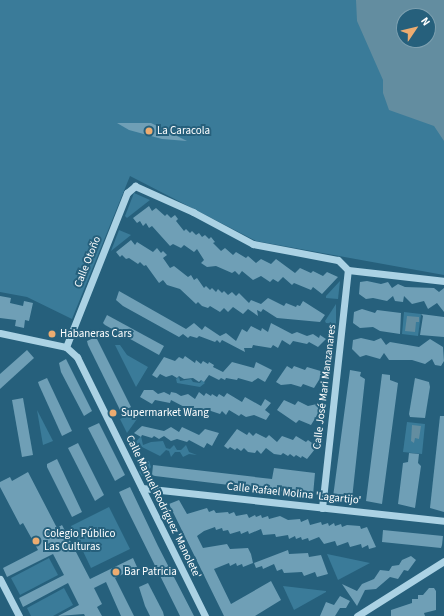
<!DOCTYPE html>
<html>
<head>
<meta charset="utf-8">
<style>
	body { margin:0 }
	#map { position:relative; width:444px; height:616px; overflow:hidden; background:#26607c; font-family:"Source Sans 3",sans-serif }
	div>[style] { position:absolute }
	.green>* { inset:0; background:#3a7b99 }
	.water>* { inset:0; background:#638da0 }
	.building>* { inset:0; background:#6f9fb6 }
	.minor>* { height:7px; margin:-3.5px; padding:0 3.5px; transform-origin:3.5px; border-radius:3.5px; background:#abd2e4 }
	.dots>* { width:11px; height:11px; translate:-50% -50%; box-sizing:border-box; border:2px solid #26607c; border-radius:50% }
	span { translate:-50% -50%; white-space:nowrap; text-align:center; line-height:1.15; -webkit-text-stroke:4px #26607c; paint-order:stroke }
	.poi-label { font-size:11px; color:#fff }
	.left { translate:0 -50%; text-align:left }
	.street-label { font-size:11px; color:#fff }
	.north { position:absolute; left:396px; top:8px; width:40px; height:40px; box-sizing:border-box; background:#26607c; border:1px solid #7da0b0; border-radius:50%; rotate:55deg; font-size:11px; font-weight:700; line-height:16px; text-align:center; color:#fff }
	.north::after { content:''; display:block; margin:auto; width:14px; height:18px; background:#edac70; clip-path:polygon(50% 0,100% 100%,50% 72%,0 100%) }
</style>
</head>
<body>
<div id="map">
	<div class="green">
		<i style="clip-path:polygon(evenodd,0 0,444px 0,444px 275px,256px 241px,130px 176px,72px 319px,27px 297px,0 292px,0 0,404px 16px,428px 16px,428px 40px,404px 40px,404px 16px)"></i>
		<i style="clip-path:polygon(134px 193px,150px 200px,127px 218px,125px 216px)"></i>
		<i style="clip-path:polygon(119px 230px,131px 235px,111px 251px)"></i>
		<i style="clip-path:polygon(340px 281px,338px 299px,326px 298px,326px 296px)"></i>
		<i style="clip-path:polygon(336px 304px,336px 324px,326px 323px,325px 321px)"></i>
		<i style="clip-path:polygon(404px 312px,421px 314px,418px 336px,402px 334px)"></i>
		<i style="clip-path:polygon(115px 345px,120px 345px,127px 355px,148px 367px,136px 387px)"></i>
		<i style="clip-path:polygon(179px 377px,180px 381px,191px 379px,193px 382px,200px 383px,202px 380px,205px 383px,200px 387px,177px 383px,176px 379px)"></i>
		<i style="clip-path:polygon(37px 410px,53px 441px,43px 445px)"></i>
		<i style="clip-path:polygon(134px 413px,137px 419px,127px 433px,120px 419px)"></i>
		<i style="clip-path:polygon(407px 422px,425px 424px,422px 454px,403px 452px)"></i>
		<i style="clip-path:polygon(141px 436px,143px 445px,151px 442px,163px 441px,166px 448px,170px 449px,174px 445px,177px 450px,181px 450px,186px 445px,189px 452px,197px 455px,189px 454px,183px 457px,180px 452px,175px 452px,171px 457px,169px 451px,166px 450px,160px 456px,142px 447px,139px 451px,134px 448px,134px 444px)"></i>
		<i style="clip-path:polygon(142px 461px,149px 461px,151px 467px,146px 475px,142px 476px,139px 472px,141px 469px,137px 464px)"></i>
		<i style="clip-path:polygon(109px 507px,130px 549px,91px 568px,71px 526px)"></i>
		<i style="clip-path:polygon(327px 554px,370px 563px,338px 580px)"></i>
		<i style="clip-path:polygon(49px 558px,58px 575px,20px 595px,11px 578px)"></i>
		<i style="clip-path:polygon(283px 586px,326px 591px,326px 592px,294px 610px)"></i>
		<i style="clip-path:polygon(64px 588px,73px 605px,53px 616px,31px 616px,27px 608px)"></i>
	</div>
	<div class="water">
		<i style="clip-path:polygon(evenodd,356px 0,444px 0,444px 141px,434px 126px,389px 110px,383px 93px,383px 80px,357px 21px,356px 0,404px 16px,428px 16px,428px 40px,404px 40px,404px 16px)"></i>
		<i style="clip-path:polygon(407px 316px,419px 317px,419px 322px,416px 322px,415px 332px,405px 331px)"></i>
		<i style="clip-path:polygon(412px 425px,421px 426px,419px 439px,415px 438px,414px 443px,411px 441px)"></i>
	</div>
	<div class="building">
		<i style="clip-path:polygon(117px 123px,151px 123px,187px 141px,162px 139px,129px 130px)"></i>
		<i style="clip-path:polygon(149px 206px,152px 211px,156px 208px,165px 216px,167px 214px,171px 218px,175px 215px,178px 219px,176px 221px,184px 231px,186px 229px,190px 233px,192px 231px,196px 235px,199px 233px,202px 237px,205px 235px,209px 239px,211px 237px,215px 242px,213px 243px,221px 251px,225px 248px,233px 255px,236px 252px,246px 258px,248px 256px,256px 263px,261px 259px,271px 264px,276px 259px,295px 273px,300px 268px,311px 273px,313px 271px,323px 276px,327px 272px,338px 277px,322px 294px,313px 287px,311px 290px,294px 283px,292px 285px,283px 277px,278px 282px,273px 279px,270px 282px,261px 276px,253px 280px,242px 271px,239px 275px,235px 271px,232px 273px,216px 266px,207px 267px,201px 263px,204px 260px,197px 249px,194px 252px,184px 245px,181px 248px,173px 244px,170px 246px,152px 226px,149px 228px,146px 223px,143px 226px,140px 221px,137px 223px,133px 218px)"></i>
		<i style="clip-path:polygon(131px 240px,135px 245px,137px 242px,153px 252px,157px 248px,161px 253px,163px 251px,167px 255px,163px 258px,170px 268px,174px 266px,188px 277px,191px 275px,194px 280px,197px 278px,204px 288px,206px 286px,210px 290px,212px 288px,216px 292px,218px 289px,222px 293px,224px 291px,228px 295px,232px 292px,236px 296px,239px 293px,249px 303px,251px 300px,261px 304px,268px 298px,284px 306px,286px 303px,296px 307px,297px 305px,300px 306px,303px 301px,325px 315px,320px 322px,277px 318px,263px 309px,261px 312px,257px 310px,258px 316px,248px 309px,243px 314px,233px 307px,228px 312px,224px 308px,220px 312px,210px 306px,208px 308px,202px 306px,198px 302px,196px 304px,180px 289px,167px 285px,163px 280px,159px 283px,146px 265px,144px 266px,140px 262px,138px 264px,129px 258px,126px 259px,122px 255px,120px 257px,116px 252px)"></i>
		<i style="clip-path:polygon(367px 281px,381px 284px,388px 282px,392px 288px,398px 284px,405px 287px,434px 288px,439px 292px,444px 288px,444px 312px,437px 303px,428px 309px,424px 301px,412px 304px,404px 296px,403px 302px,395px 301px,393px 296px,387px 301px,373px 298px,366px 299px,359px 294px,360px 282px)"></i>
		<i style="clip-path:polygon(119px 291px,186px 329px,194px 323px,202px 330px,205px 326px,220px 336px,226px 333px,236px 341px,242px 329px,247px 332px,251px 326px,261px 331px,262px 328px,268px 332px,271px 323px,292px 334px,297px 332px,307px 336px,313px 334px,319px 338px,320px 335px,326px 339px,318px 347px,309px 342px,307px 344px,293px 341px,290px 345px,282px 340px,278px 348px,273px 345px,271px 348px,253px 345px,252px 348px,244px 348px,245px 352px,222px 340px,220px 343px,217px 340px,215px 342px,199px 336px,197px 338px,190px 336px,188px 338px,183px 334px,179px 337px,123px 306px,116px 300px)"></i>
		<i style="clip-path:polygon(0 296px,11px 298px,10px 303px,23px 306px,24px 301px,33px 303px,29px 321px,25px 320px,24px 328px,15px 326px,16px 320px,0 318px)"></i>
		<i style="clip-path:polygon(362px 309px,375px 313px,377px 310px,401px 313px,400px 334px,380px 331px,373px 327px,360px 328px,353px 323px,354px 312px)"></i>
		<i style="clip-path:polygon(421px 314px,444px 317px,444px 337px,420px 335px,423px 316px)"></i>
		<i style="clip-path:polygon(107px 315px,164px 346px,159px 355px,105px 325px,103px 323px)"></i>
		<i style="clip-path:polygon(96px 337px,131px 407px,121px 412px,88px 345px,87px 341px)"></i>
		<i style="clip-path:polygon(361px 338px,374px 341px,381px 338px,386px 345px,390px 342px,419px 347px,430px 339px,443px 347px,444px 361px,441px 366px,435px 365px,432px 359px,425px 364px,412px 360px,389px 360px,384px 353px,380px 359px,366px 355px,360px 357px,352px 349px,353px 340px)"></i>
		<i style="clip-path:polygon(27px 350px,34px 358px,0 389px,0 374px)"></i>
		<i style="clip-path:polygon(185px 356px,195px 363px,196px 360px,201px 364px,203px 361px,208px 364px,209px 362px,214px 365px,213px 367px,223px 372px,232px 362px,254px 368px,256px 362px,272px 370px,265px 382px,258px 378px,252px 382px,238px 378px,237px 380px,226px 378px,225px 380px,221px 378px,219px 380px,209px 375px,204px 382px,201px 380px,199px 382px,193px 378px,184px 379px,179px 376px,177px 378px,172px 375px,166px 377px,160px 374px,157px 378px,152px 375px,164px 357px,175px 361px,179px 357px,183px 359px)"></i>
		<i style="clip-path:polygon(66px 359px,92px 411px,84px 416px,61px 372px,59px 363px)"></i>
		<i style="clip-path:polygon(287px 366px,292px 369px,294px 366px,305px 370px,307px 367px,324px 372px,314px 388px,303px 384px,301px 387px,291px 384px,281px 385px,276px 382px)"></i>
		<i style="clip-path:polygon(350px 370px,361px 372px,360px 376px,365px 379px,352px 499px,349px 501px,333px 497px)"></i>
		<i style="clip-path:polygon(382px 374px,390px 375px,390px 380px,398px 383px,382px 504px,366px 501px)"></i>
		<i style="clip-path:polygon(47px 378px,72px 431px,62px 436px,39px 385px,38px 382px)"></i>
		<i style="clip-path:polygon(415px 378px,429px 382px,430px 387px,425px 418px,410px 417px,409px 414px)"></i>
		<i style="clip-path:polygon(144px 390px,153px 390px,158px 394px,164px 392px,170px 395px,171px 392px,176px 393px,181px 396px,188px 394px,195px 399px,199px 392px,204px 396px,206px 393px,211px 396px,212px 394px,217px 397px,219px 394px,224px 397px,227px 393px,242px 402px,245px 397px,261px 406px,265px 399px,271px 403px,265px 410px,270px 414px,266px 420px,254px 415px,246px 417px,241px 414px,239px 416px,229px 410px,226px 415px,222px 411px,220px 414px,208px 410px,207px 413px,194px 412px,171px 400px,170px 403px,155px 400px,152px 404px,140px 397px)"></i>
		<i style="clip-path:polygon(23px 398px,33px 455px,22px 457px,12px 400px)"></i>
		<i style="clip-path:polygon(284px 400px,295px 405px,298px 401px,308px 406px,317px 404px,322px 407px,311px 425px,299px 420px,296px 423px,277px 410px)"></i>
		<i style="clip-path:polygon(440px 416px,444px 416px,444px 512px,430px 508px)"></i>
		<i style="clip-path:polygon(99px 423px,125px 475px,115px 481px,88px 428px)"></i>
		<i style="clip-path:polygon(142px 426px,164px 431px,171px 427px,179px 432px,182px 427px,199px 435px,205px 429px,219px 433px,212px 446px,207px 443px,204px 448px,189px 440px,187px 442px,177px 439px,171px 441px,164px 436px,159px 439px,154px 436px,152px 438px,142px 435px,141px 437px,134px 433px)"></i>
		<i style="clip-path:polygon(237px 429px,247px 435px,249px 432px,253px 436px,256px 433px,266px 438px,269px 435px,277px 442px,282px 436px,293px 440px,296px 436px,306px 442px,308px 440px,312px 443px,315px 440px,319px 444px,307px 459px,302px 456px,301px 458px,296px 455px,294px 457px,290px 454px,288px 456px,283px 453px,281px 455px,274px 454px,266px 448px,261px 454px,257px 450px,255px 453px,248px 452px,244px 448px,241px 451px,237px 448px,235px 450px,230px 447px,228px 449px,224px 446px)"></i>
		<i style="clip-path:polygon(78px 443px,104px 495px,95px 501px,68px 448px)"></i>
		<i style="clip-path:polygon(409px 453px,419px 454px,418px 463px,421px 466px,415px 508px,398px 504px,403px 463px,408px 462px)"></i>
		<i style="clip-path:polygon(57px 459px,82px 512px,72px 517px,47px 467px,47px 464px)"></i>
		<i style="clip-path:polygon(153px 465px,272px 479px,274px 468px,315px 473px,313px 495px,155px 476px,152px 475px)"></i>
		<i style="clip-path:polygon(28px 472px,57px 528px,62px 525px,90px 579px,133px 558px,137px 567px,115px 578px,134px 616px,121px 616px,106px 582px,94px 588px,102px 604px,97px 607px,102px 616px,85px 616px,84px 614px,58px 616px,79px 605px,68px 583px,23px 607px,19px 598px,64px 575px,53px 554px,7px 577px,3px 568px,38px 550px,23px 523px,20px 525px,0 487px,0 482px,10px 477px,12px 481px)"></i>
		<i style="clip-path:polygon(130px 487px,158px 546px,194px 616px,180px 616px,124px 503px,119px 492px)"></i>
		<i style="clip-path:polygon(179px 500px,187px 514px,207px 508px,209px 512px,214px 510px,216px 513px,228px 512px,229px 514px,234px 512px,236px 516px,247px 514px,249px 518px,255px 515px,256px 517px,261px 515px,262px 518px,268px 516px,269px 519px,280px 516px,288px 520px,300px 519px,301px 522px,308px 519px,310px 525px,321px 522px,322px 525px,328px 523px,329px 526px,334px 523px,335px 526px,341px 524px,342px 527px,347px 525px,360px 526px,361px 529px,367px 527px,376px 547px,369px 549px,368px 545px,362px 548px,361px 544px,350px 547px,348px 542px,337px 546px,335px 541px,324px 544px,319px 537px,309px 541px,308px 538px,302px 540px,301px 537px,296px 539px,295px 536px,289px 539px,288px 535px,276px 537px,275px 534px,263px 535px,261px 529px,249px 534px,248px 531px,241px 534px,240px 531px,230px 534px,228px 530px,223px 531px,222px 528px,216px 530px,215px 527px,204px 531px,197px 536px,203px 548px,227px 544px,230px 549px,248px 548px,251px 554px,253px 563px,243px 567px,242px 564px,237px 566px,236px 563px,230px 566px,229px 563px,214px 569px,231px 604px,271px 581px,281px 600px,255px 616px,224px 616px,169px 504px)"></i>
		<i style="clip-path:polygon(383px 530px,443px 536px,442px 545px,441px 548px,382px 542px)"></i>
		<i style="clip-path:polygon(288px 550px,289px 554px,308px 553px,309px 557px,321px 555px,328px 574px,317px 577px,315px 572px,304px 576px,302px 572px,284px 573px,282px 569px,277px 571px,274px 564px,263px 569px,262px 566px,256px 568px,254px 563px)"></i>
		<i style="clip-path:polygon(411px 556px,416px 560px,408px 571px,404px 570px,398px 579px,390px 577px,376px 589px,365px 590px,357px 606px,342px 584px,357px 591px,362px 584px,374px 579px,380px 570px,389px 571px,392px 566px,399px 565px,402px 560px)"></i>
		<i style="clip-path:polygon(148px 583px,163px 612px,164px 616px,150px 616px,145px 606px,139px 587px)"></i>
		<i style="clip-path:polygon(429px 588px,434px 588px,436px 591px,436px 610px,424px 613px,425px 616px,391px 616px,391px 610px,412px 603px,412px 599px,418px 599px,418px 595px,423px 595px)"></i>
		<i style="clip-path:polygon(340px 596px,350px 601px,346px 608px,340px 608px,335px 616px,320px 616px,326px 602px,334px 605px)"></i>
	</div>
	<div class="minor">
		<i style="left:0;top:333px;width:67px;rotate:12deg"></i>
		<i style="left:66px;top:347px;width:15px;rotate:42deg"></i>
		<i style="left:77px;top:357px;width:289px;rotate:63.7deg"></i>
		<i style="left:66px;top:347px;width:166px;rotate:-68.4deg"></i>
		<i style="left:127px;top:193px;width:11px;rotate:-41deg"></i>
		<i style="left:135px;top:186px;width:64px;rotate:24.1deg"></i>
		<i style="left:193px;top:212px;width:68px;rotate:28.1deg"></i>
		<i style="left:253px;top:244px;width:86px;rotate:10.7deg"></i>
		<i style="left:338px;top:260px;width:14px;rotate:45deg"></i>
		<i style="left:348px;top:270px;width:97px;rotate:6.5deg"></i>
		<i style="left:142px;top:488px;width:304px;rotate:6.2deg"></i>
		<i style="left:322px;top:508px;width:239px;rotate:-83.8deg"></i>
		<i style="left:0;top:579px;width:42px;rotate:62.8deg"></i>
		<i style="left:357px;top:616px;width:103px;rotate:-32.3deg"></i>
	</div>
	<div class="dots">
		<i style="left:149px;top:131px;background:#edac70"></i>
		<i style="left:52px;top:334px;background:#edac70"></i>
		<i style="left:113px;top:413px;background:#edac70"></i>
		<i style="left:36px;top:541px;background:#edac70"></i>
		<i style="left:116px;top:572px;background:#edac70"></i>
	</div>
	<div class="poi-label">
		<span class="left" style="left:157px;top:131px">La Caracola</span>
		<span class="left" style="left:60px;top:334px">Habaneras Cars</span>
		<span class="left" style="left:121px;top:413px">Supermarket Wang</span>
		<span class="left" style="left:44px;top:541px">Colegio Público<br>Las Culturas</span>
		<span class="left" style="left:124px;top:572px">Bar Patricia</span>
	</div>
	<div class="street-label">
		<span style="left:88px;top:262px;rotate:-68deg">Calle Otoño</span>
		<span style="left:325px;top:387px;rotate:-83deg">Calle José Mari Manzanares</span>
		<span style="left:294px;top:494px;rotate:6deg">Calle Rafael Molina 'Lagartijo'</span>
		<span style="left:163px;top:507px;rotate:64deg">Calle Manuel Rodríguez 'Manolete'</span>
	</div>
	<div class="north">N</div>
</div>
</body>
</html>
